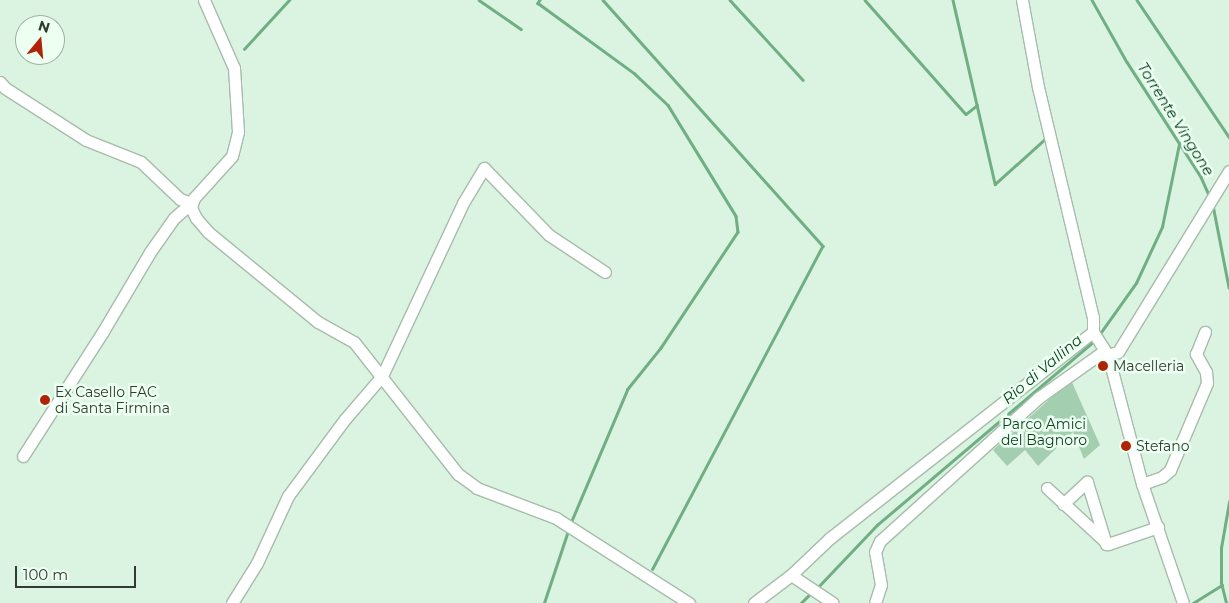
<!DOCTYPE html>
<html>
<head>
<meta charset="utf-8">
<style>
	body { margin:0 }
	#map { position:relative; width:1229px; height:603px; overflow:hidden; background:#dbf3e1; font-family:Montserrat,sans-serif }
	div>[style] { position:absolute }
	.green>* { inset:0; background:#a4ceb0 }
	.stream>* { height:2.5px; margin:-1.25px; padding:0 1.25px; transform-origin:1.25px; border-radius:1.25px; background:#70ae83 }
	.roads { filter:drop-shadow(1px 0 #a6bcab) drop-shadow(-1px 0 #a6bcab) drop-shadow(0 1px #a6bcab) drop-shadow(0 -1px #a6bcab) }
	.minor>* { height:11px; margin:-5.5px; padding:0 5.5px; transform-origin:5.5px; border-radius:5.5px; background:#fff }
	.dots>* { width:14px; height:14px; translate:-50% -50%; box-sizing:border-box; border:2px solid #ecfff1; border-radius:50% }
	span { translate:-50% -50%; white-space:nowrap; text-align:center; line-height:1.15; -webkit-text-stroke:5px #ecfff1; paint-order:stroke }
	.poi-label { font-size:14px; color:#313a33 }
	.left { translate:0 -50%; text-align:left }
	.park-label { font-size:14px; color:#0b3d20 }
	.water-label { font-size:15px; color:#05391c; font-style:italic }
	.north { position:absolute; left:15px; top:15px; width:50px; height:50px; box-sizing:border-box; background:#ecfff1; border:1px solid #a1b0a5; border-radius:50%; rotate:17deg; font-size:14px; font-weight:700; line-height:20px; text-align:center; color:#313a33 }
	.north::after { content:''; display:block; margin:auto; width:18px; height:22px; background:#b02306; clip-path:polygon(50% 0,100% 100%,50% 72%,0 100%) }
	.scale { position:absolute; left:15px; top:566px; width:121px; height:22px; box-sizing:border-box; border:2px solid #313a33; border-top:0; padding-left:6px; font-size:15px; line-height:18px; white-space:nowrap; color:#313a33; -webkit-text-stroke:4px #ecfff1; paint-order:stroke }
</style>
</head>
<body>
<div id="map">
	<div class="green">
		<i style="clip-path:polygon(1071px 380px,1100px 445px,1084px 459px,1073px 432px,1038px 466px,1025px 450px,1007px 466px,993px 450px)"></i>
	</div>
	<div class="stream">
		<i style="left:479px;top:0;width:51px;rotate:34.6deg"></i>
		<i style="left:540px;top:0;width:4px;rotate:124deg"></i>
		<i style="left:538px;top:3px;width:119px;rotate:36.1deg"></i>
		<i style="left:634px;top:73px;width:47px;rotate:43.3deg"></i>
		<i style="left:668px;top:105px;width:130px;rotate:58.5deg"></i>
		<i style="left:736px;top:216px;width:16px;rotate:83deg"></i>
		<i style="left:738px;top:232px;width:139px;rotate:123.6deg"></i>
		<i style="left:661px;top:348px;width:53px;rotate:128.8deg"></i>
		<i style="left:628px;top:389px;width:146px;rotate:113deg"></i>
		<i style="left:603px;top:0;width:330px;rotate:48.2deg"></i>
		<i style="left:823px;top:246px;width:365px;rotate:117.8deg"></i>
		<i style="left:730px;top:0;width:108px;rotate:47.6deg"></i>
		<i style="left:865px;top:0;width:152px;rotate:48.5deg"></i>
		<i style="left:966px;top:114px;width:14px;rotate:-39deg"></i>
		<i style="left:953px;top:0;width:189px;rotate:77.1deg"></i>
		<i style="left:995px;top:184px;width:69px;rotate:-42deg"></i>
		<i style="left:1092px;top:0;width:71px;rotate:60.6deg"></i>
		<i style="left:1127px;top:62px;width:137px;rotate:57.2deg"></i>
		<i style="left:1201px;top:177px;width:20px;rotate:66deg"></i>
		<i style="left:1137px;top:0;width:165px;rotate:56.1deg"></i>
		<i style="left:244px;top:49px;width:67px;rotate:-47.4deg"></i>
		<i style="left:1213px;top:205px;width:84px;rotate:79deg"></i>
		<i style="left:1099px;top:335px;width:64px;rotate:-54.6deg"></i>
		<i style="left:1136px;top:283px;width:62px;rotate:-65.1deg"></i>
		<i style="left:1162px;top:227px;width:85px;rotate:-78.4deg"></i>
		<i style="left:817px;top:588px;width:87px;rotate:-46.4deg"></i>
		<i style="left:877px;top:525px;width:285px;rotate:-40.3deg"></i>
		<i style="left:544px;top:603px;width:76px;rotate:-71.6deg"></i>
		<i style="left:801px;top:603px;width:14px;rotate:-45deg"></i>
		<i style="left:1193px;top:603px;width:34px;rotate:-32deg"></i>
		<i style="left:1226px;top:603px;width:21px;rotate:-104deg"></i>
		<i style="left:1221px;top:583px;width:35px;rotate:-90deg"></i>
		<i style="left:1221px;top:548px;width:47px;rotate:-80.1deg"></i>
	</div>
	<div class="roads">
		<div class="minor">
			<i style="left:204px;top:0;width:74px;rotate:66.2deg"></i>
			<i style="left:234px;top:68px;width:64px;rotate:86.4deg"></i>
			<i style="left:238px;top:132px;width:25px;rotate:104deg"></i>
			<i style="left:232px;top:156px;width:57px;rotate:132.1deg"></i>
			<i style="left:194px;top:198px;width:10px;rotate:107deg"></i>
			<i style="left:191px;top:208px;width:11px;rotate:63deg"></i>
			<i style="left:196px;top:218px;width:18px;rotate:49deg"></i>
			<i style="left:208px;top:232px;width:142px;rotate:39.3deg"></i>
			<i style="left:318px;top:322px;width:41px;rotate:29.1deg"></i>
			<i style="left:354px;top:342px;width:168px;rotate:51.8deg"></i>
			<i style="left:458px;top:474px;width:24px;rotate:36deg"></i>
			<i style="left:477px;top:488px;width:85px;rotate:20.8deg"></i>
			<i style="left:556px;top:518px;width:158px;rotate:32.6deg"></i>
			<i style="left:1022px;top:0;width:88px;rotate:79.6deg"></i>
			<i style="left:1038px;top:87px;width:236px;rotate:76.6deg"></i>
			<i style="left:1093px;top:317px;width:15px;rotate:90deg"></i>
			<i style="left:0;top:82px;width:8px;rotate:50deg"></i>
			<i style="left:5px;top:88px;width:96px;rotate:32.7deg"></i>
			<i style="left:86px;top:140px;width:59px;rotate:21.8deg"></i>
			<i style="left:141px;top:162px;width:54px;rotate:43.5deg"></i>
			<i style="left:180px;top:199px;width:12px;rotate:20deg"></i>
			<i style="left:1093px;top:332px;width:27px;rotate:57deg"></i>
			<i style="left:23px;top:456px;width:146px;rotate:-57.3deg"></i>
			<i style="left:102px;top:333px;width:94px;rotate:-59.3deg"></i>
			<i style="left:150px;top:252px;width:42px;rotate:-54.8deg"></i>
			<i style="left:174px;top:218px;width:23px;rotate:-41deg"></i>
			<i style="left:1142px;top:484px;width:21px;rotate:-19deg"></i>
			<i style="left:1162px;top:477px;width:11px;rotate:-41deg"></i>
			<i style="left:1170px;top:470px;width:95px;rotate:-67deg"></i>
			<i style="left:1207px;top:383px;width:11px;rotate:-95deg"></i>
			<i style="left:1206px;top:372px;width:21px;rotate:-119deg"></i>
			<i style="left:1196px;top:354px;width:24px;rotate:-68deg"></i>
			<i style="left:1047px;top:488px;width:83px;rotate:42.6deg"></i>
			<i style="left:1108px;top:544px;width:53px;rotate:-18.8deg"></i>
			<i style="left:1063px;top:504px;width:33px;rotate:-43deg"></i>
			<i style="left:1087px;top:482px;width:65px;rotate:73deg"></i>
			<i style="left:791px;top:575px;width:50px;rotate:33.7deg"></i>
			<i style="left:232px;top:603px;width:47px;rotate:-58deg"></i>
			<i style="left:257px;top:563px;width:74px;rotate:-65.2deg"></i>
			<i style="left:288px;top:496px;width:96px;rotate:-53.5deg"></i>
			<i style="left:345px;top:419px;width:57px;rotate:-49.3deg"></i>
			<i style="left:382px;top:376px;width:191px;rotate:-64.9deg"></i>
			<i style="left:463px;top:203px;width:41px;rotate:-59deg"></i>
			<i style="left:484px;top:168px;width:93px;rotate:45.9deg"></i>
			<i style="left:549px;top:235px;width:67px;rotate:33.5deg"></i>
			<i style="left:754px;top:603px;width:46px;rotate:-37.1deg"></i>
			<i style="left:791px;top:575px;width:54px;rotate:-43.5deg"></i>
			<i style="left:830px;top:538px;width:334px;rotate:-38.1deg"></i>
			<i style="left:875px;top:603px;width:19px;rotate:-72deg"></i>
			<i style="left:881px;top:585px;width:34px;rotate:-100deg"></i>
			<i style="left:875px;top:552px;width:12px;rotate:-66deg"></i>
			<i style="left:880px;top:541px;width:213px;rotate:-42.1deg"></i>
			<i style="left:1038px;top:398px;width:81px;rotate:-35.5deg"></i>
			<i style="left:1183px;top:603px;width:126px;rotate:-109deg"></i>
			<i style="left:1142px;top:484px;width:133px;rotate:-104.8deg"></i>
			<i style="left:1108px;top:355px;width:10px;rotate:-17deg"></i>
			<i style="left:1118px;top:352px;width:212px;rotate:-58.5deg"></i>
		</div>
	</div>
	<div class="dots">
		<i style="left:1103px;top:366px;background:#b02306"></i>
		<i style="left:45px;top:400px;background:#b02306"></i>
		<i style="left:1126px;top:446px;background:#b02306"></i>
	</div>
	<div class="poi-label">
		<span class="left" style="left:1113px;top:366px">Macelleria</span>
		<span class="left" style="left:55px;top:400px">Ex Casello FAC<br>di Santa Firmina</span>
		<span class="left" style="left:1136px;top:446px">Stefano</span>
	</div>
	<div class="park-label">
		<span style="left:1044px;top:432px">Parco Amici<br>del Bagnoro</span>
	</div>
	<div class="water-label">
		<span style="left:1176px;top:119px;rotate:58deg">Torrente Vingone</span>
		<span style="left:1042px;top:369px;rotate:-40deg">Rio di Vallina</span>
	</div>
	<div class="north">N</div>
	<div class="scale">100 m</div>
</div>
</body>
</html>
